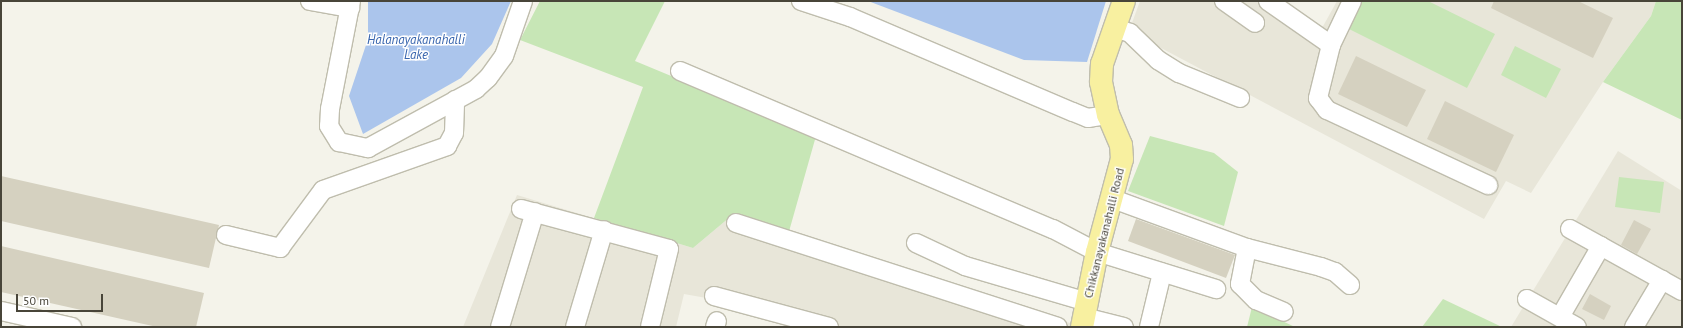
<!DOCTYPE html>
<html>
<head>
<meta charset="utf-8">
<style>
	body { margin:0 }
	#map { position:relative; width:1683px; height:328px; overflow:hidden; background:#f4f3ea; font-family:"PT Sans",sans-serif }
	div>[style] { position:absolute }
	.residential>* { inset:0; background:#e8e6d9 }
	.green>* { inset:0; background:#c7e6b6 }
	.water>* { inset:0; background:#abc5ec }
	.building>* { inset:0; background:#d5d1c0 }
	.roads { filter:drop-shadow(1px 0 #bfbdad) drop-shadow(-1px 0 #bfbdad) drop-shadow(0 1px #bfbdad) drop-shadow(0 -1px #bfbdad) }
	.minor>* { height:18px; margin:-9px; padding:0 9px; transform-origin:9px; border-radius:9px; background:#fff }
	.major>* { height:22px; margin:-11px; padding:0 11px; transform-origin:11px; border-radius:11px; background:#f8f0a0 }
	span { translate:-50% -50%; white-space:nowrap; text-align:center; line-height:1.15; -webkit-text-stroke:3px #fff; paint-order:stroke }
	.street-label { font-size:12px; color:#484539 }
	.water-label { font-size:13px; color:#3865ae; font-style:italic }
	.frame { position:absolute; inset:0; border:2px solid #484539; pointer-events:none }
	.scale { position:absolute; left:16px; top:294px; width:87px; height:18px; box-sizing:border-box; border:2px solid #484539; border-top:0; padding-left:5px; font-size:12px; line-height:14px; white-space:nowrap; color:#484539; -webkit-text-stroke:3px #fff; paint-order:stroke }
</style>
</head>
<body>
<div id="map">
	<div class="residential">
		<i style="clip-path:polygon(1140px 1px,1282px 1px,1322px 28px,1337px 1px,1656px 1px,1651px 16px,1603px 82px,1531px 193px,1506px 181px,1484px 219px,1129px 31px)"></i>
		<i style="clip-path:polygon(1618px 151px,1682px 191px,1682px 327px,1511px 327px)"></i>
		<i style="clip-path:polygon(517px 195px,693px 248px,730px 217px,1073px 324px,1072px 327px,827px 327px,751px 306px,684px 294px,676px 327px,463px 327px)"></i>
	</div>
	<div class="green">
		<i style="clip-path:polygon(540px 1px,665px 1px,635px 61px,816px 136px,788px 235px,730px 217px,693px 248px,594px 218px,643px 87px,520px 40px)"></i>
		<i style="clip-path:polygon(1360px 1px,1428px 1px,1495px 34px,1467px 88px,1347px 28px)"></i>
		<i style="clip-path:polygon(1656px 1px,1682px 1px,1682px 120px,1603px 82px,1651px 16px)"></i>
		<i style="clip-path:polygon(1515px 46px,1561px 69px,1546px 98px,1501px 75px)"></i>
		<i style="clip-path:polygon(1150px 136px,1214px 153px,1238px 172px,1224px 226px,1128px 191px)"></i>
		<i style="clip-path:polygon(1619px 177px,1664px 182px,1660px 213px,1615px 207px)"></i>
		<i style="clip-path:polygon(1443px 299px,1502px 327px,1422px 327px)"></i>
		<i style="clip-path:polygon(1252px 307px,1295px 327px,1247px 327px)"></i>
	</div>
	<div class="water">
		<i style="clip-path:polygon(368px 1px,511px 1px,492px 44px,461px 78px,363px 134px,349px 96px,368px 39px)"></i>
		<i style="clip-path:polygon(868px 1px,1106px 1px,1087px 62px,1024px 60px)"></i>
	</div>
	<div class="building">
		<i style="clip-path:polygon(1494px 1px,1578px 1px,1613px 18px,1593px 58px,1491px 8px)"></i>
		<i style="clip-path:polygon(1356px 56px,1426px 90px,1407px 127px,1338px 94px)"></i>
		<i style="clip-path:polygon(1445px 101px,1514px 135px,1496px 172px,1427px 139px)"></i>
		<i style="clip-path:polygon(1px 176px,219px 225px,209px 268px,1px 221px)"></i>
		<i style="clip-path:polygon(1136px 219px,1235px 255px,1226px 278px,1128px 241px)"></i>
		<i style="clip-path:polygon(1634px 220px,1651px 229px,1637px 254px,1621px 245px)"></i>
		<i style="clip-path:polygon(1px 246px,204px 293px,196px 327px,157px 327px,1px 292px)"></i>
		<i style="clip-path:polygon(1590px 294px,1611px 306px,1604px 320px,1582px 309px)"></i>
	</div>
	<div class="roads">
		<div class="minor">
			<i style="left:310px;top:1px;width:41px;rotate:9.9deg"></i>
			<i style="left:351px;top:1px;width:110px;rotate:101deg"></i>
			<i style="left:330px;top:109px;width:17px;rotate:93deg"></i>
			<i style="left:329px;top:126px;width:19px;rotate:58deg"></i>
			<i style="left:339px;top:142px;width:30px;rotate:12deg"></i>
			<i style="left:368px;top:148px;width:123px;rotate:-28.6deg"></i>
			<i style="left:476px;top:89px;width:16px;rotate:-43deg"></i>
			<i style="left:488px;top:78px;width:27px;rotate:-54deg"></i>
			<i style="left:504px;top:56px;width:58px;rotate:-70.9deg"></i>
			<i style="left:801px;top:1px;width:52px;rotate:18.1deg"></i>
			<i style="left:850px;top:17px;width:242px;rotate:23.1deg"></i>
			<i style="left:1073px;top:112px;width:16px;rotate:22deg"></i>
			<i style="left:1088px;top:118px;width:20px;rotate:-9deg"></i>
			<i style="left:1224px;top:1px;width:38px;rotate:35deg"></i>
			<i style="left:1268px;top:1px;width:77px;rotate:34.9deg"></i>
			<i style="left:1331px;top:45px;width:49px;rotate:-64.5deg"></i>
			<i style="left:1114px;top:28px;width:17px;rotate:17deg"></i>
			<i style="left:1130px;top:33px;width:39px;rotate:44deg"></i>
			<i style="left:1158px;top:60px;width:25px;rotate:32deg"></i>
			<i style="left:1179px;top:73px;width:66px;rotate:22.3deg"></i>
			<i style="left:1331px;top:45px;width:55px;rotate:103.8deg"></i>
			<i style="left:1318px;top:98px;width:15px;rotate:53deg"></i>
			<i style="left:1327px;top:110px;width:178px;rotate:25deg"></i>
			<i style="left:680px;top:71px;width:405px;rotate:23deg"></i>
			<i style="left:1053px;top:229px;width:50px;rotate:27.6deg"></i>
			<i style="left:1097px;top:252px;width:125px;rotate:17.3deg"></i>
			<i style="left:1113px;top:199px;width:143px;rotate:20.1deg"></i>
			<i style="left:1247px;top:248px;width:76px;rotate:14.4deg"></i>
			<i style="left:1321px;top:267px;width:15px;rotate:20deg"></i>
			<i style="left:1335px;top:272px;width:20px;rotate:41deg"></i>
			<i style="left:521px;top:209px;width:153px;rotate:15.1deg"></i>
			<i style="left:669px;top:249px;width:80px;rotate:103.7deg"></i>
			<i style="left:736px;top:223px;width:338px;rotate:17.9deg"></i>
			<i style="left:1570px;top:229px;width:128px;rotate:29deg"></i>
			<i style="left:226px;top:235px;width:56px;rotate:13.5deg"></i>
			<i style="left:280px;top:248px;width:72px;rotate:-53.4deg"></i>
			<i style="left:323px;top:190px;width:132px;rotate:-19.5deg"></i>
			<i style="left:447px;top:146px;width:15px;rotate:-62deg"></i>
			<i style="left:454px;top:133px;width:33px;rotate:-88deg"></i>
			<i style="left:916px;top:243px;width:54px;rotate:25.1deg"></i>
			<i style="left:965px;top:266px;width:127px;rotate:16.4deg"></i>
			<i style="left:1247px;top:248px;width:37px;rotate:101deg"></i>
			<i style="left:1240px;top:284px;width:23px;rotate:45deg"></i>
			<i style="left:1256px;top:300px;width:30px;rotate:23deg"></i>
			<i style="left:714px;top:296px;width:119px;rotate:15.1deg"></i>
			<i style="left:1527px;top:299px;width:57px;rotate:29.2deg"></i>
			<i style="left:1px;top:311px;width:73px;rotate:12.7deg"></i>
			<i style="left:1084px;top:317px;width:41px;rotate:14deg"></i>
			<i style="left:1560px;top:317px;width:82px;rotate:-60deg"></i>
			<i style="left:500px;top:327px;width:120px;rotate:-73.1deg"></i>
			<i style="left:575px;top:327px;width:101px;rotate:-73.4deg"></i>
			<i style="left:715px;top:327px;width:6px;rotate:-72deg"></i>
			<i style="left:1149px;top:327px;width:56px;rotate:-76.5deg"></i>
			<i style="left:1634px;top:327px;width:55px;rotate:-59.2deg"></i>
		</div>
		<div class="major">
			<i style="left:1082px;top:327px;width:76px;rotate:-78.7deg"></i>
			<i style="left:1097px;top:252px;width:96px;rotate:-75deg"></i>
			<i style="left:1122px;top:159px;width:14px;rotate:-94deg"></i>
			<i style="left:1121px;top:145px;width:33px;rotate:-113deg"></i>
			<i style="left:1108px;top:115px;width:34px;rotate:-102deg"></i>
			<i style="left:1101px;top:82px;width:18px;rotate:-87deg"></i>
			<i style="left:1102px;top:64px;width:67px;rotate:-70.8deg"></i>
		</div>
	</div>
	<div class="street-label">
		<span style="left:1104px;top:233px;rotate:-76deg">Chikkanayakanahalli Road</span>
	</div>
	<div class="water-label">
		<span style="left:416px;top:48px">Halanayakanahalli<br>Lake</span>
	</div>
	<div class="frame"></div>
	<div class="scale">50 m</div>
</div>
</body>
</html>
